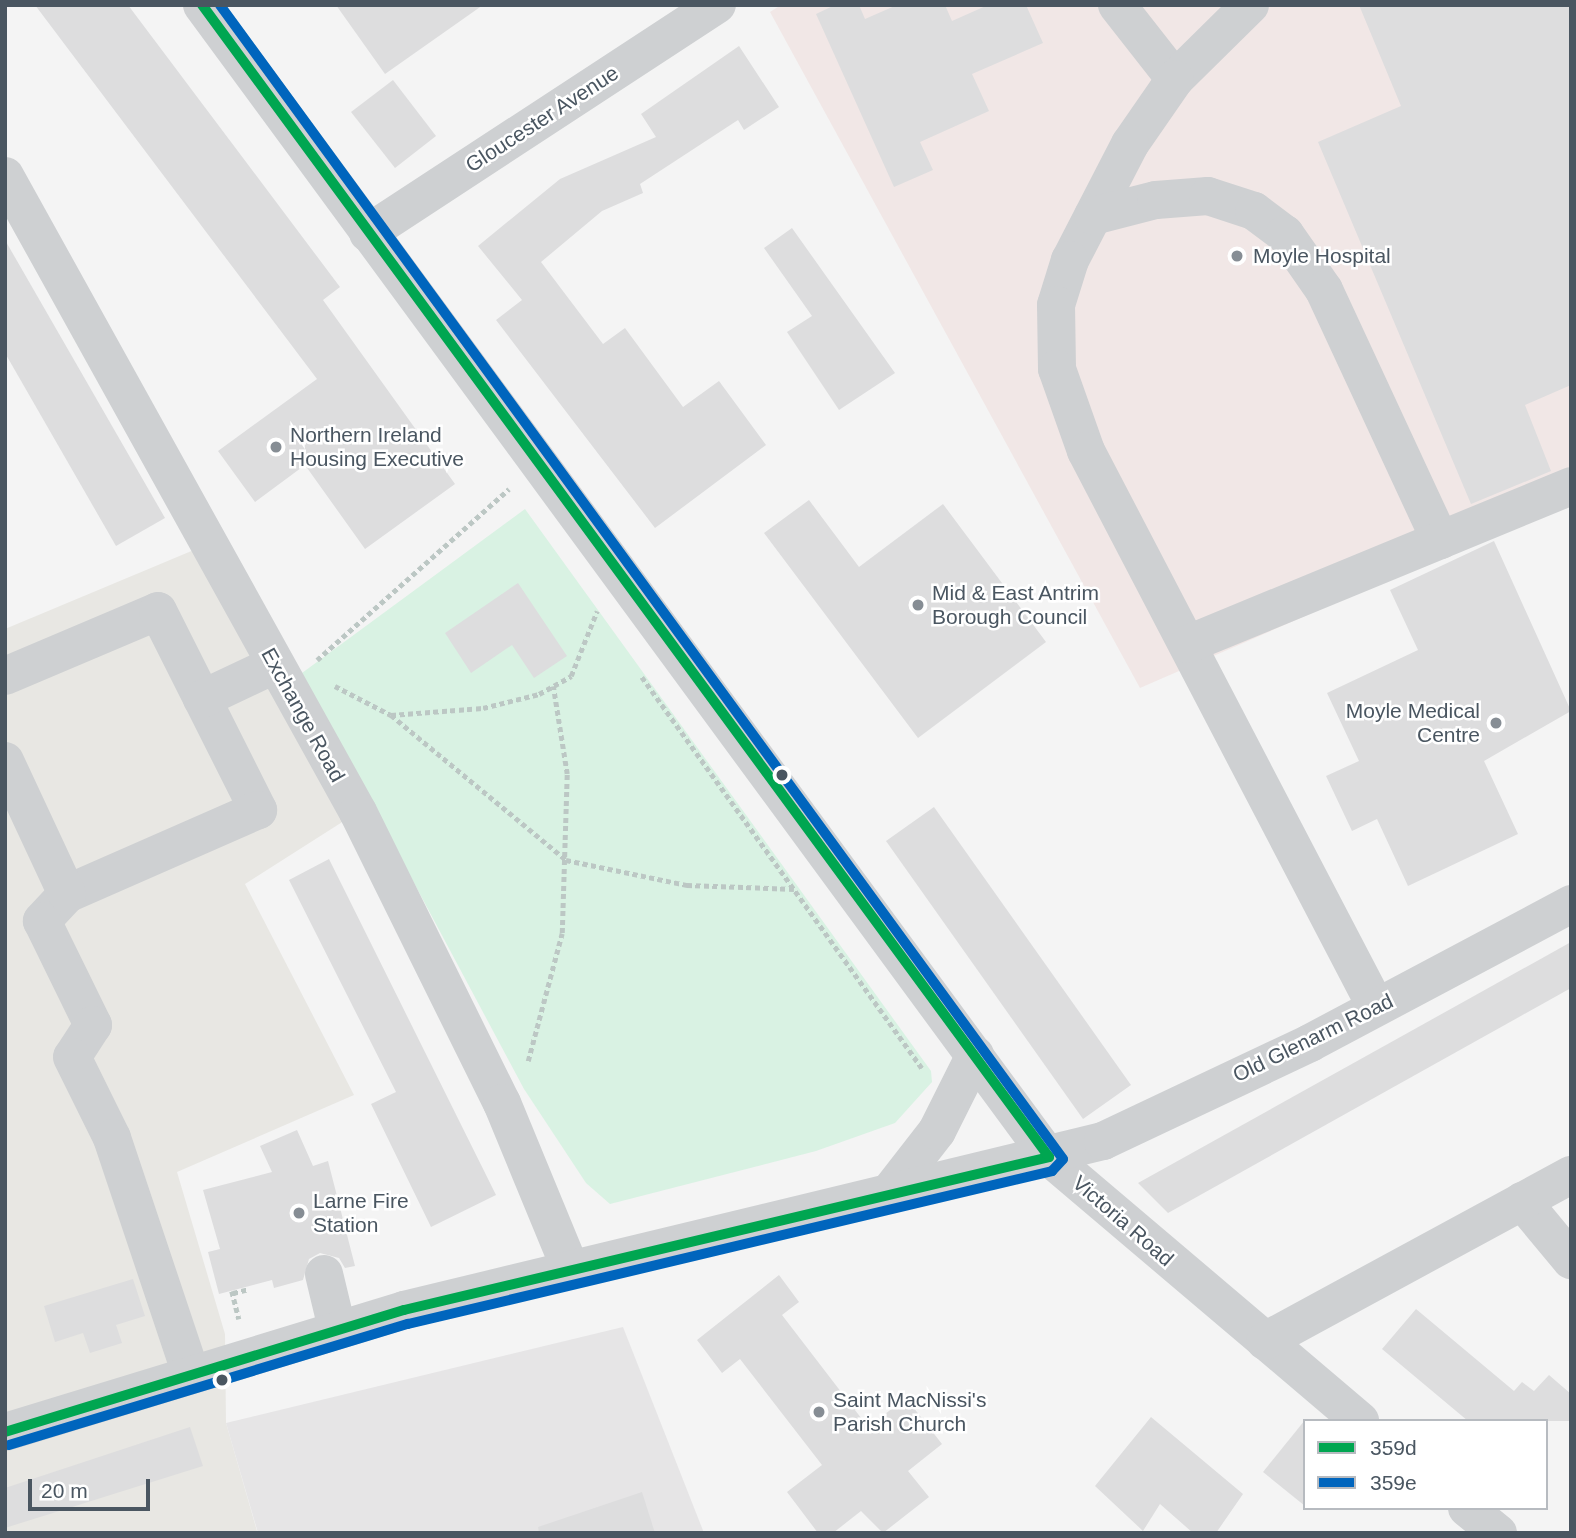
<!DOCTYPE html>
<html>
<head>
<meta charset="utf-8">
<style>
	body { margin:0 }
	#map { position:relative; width:1576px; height:1538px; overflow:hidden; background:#f4f4f4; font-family:Arial,sans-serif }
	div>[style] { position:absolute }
	.commercial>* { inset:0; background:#e8e7e3 }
	.education>* { inset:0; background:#e6e5e6 }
	.medical>* { inset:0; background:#f1e7e6 }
	.green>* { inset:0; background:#d9f2e3 }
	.building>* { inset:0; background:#ddddde }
	.path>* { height:4.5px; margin-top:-2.25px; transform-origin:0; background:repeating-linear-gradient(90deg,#bcc7c4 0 5px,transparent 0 8.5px) }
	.minor>* { height:38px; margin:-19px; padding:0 19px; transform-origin:19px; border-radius:19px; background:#ced0d2 }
	.bus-1>* { height:10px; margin:-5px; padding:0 5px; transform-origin:5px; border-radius:5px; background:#00a651 }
	.bus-2>* { height:10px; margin:-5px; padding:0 5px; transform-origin:5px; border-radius:5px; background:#0065bd }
	.dots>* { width:19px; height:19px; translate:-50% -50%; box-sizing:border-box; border:4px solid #fff; border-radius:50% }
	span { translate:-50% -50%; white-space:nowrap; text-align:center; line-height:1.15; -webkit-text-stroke:5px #fff; paint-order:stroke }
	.street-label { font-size:21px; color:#4a5661 }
	.poi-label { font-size:21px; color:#4a5661 }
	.left { translate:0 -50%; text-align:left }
	.right { translate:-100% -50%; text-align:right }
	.frame { position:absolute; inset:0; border:7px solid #4a5661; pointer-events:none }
	.legend { position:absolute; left:1303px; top:1419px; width:245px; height:91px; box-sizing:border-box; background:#fff; border:2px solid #b7bbc0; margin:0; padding:9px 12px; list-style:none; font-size:21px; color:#4a5661 }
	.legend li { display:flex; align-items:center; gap:14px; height:35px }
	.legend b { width:35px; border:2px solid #b7bbc0 }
	.scale { position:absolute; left:28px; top:1479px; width:122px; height:32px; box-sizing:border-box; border:4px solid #4a5661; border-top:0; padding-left:9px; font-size:21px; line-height:24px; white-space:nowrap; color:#4a5661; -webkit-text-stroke:5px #fff; paint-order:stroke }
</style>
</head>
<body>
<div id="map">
	<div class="commercial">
		<i style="clip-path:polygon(213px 542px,358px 812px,245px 884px,354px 1095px,177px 1172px,225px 1334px,226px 1423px,257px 1531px,5px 1533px,5px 629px)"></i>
	</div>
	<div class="education">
		<i style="clip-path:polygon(623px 1327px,704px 1533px,258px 1533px,226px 1423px)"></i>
	</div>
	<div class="medical">
		<i style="clip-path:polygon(781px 5px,1571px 5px,1571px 500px,1140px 688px,770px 12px)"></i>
	</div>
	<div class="green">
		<i style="clip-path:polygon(525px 509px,931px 1071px,932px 1082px,895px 1123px,816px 1151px,610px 1204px,586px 1183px,524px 1089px,302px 673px)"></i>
	</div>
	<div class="building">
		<i style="clip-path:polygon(35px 5px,128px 5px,340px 287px,323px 300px,455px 484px,365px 549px,305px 465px,255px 502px,218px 451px,317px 379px)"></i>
		<i style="clip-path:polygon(336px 5px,483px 5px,385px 74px)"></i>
		<i style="clip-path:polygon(835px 5px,859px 5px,865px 19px,897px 5px,945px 5px,952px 21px,988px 5px,1026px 5px,1043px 43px,972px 74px,989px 111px,920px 142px,933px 170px,894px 187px,816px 14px)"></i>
		<i style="clip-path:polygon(1359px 5px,1571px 5px,1571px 385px,1525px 405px,1551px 471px,1471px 504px,1318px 142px,1401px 106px)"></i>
		<i style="clip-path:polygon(739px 46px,779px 107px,744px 130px,738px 120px,640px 184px,643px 193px,602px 211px,541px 262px,603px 344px,625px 328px,683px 407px,719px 381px,766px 445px,655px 528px,496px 320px,522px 300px,478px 246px,560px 179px,656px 137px,641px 114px)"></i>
		<i style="clip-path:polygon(393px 80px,436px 136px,395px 168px,351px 112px)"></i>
		<i style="clip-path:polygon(792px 228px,895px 373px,839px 410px,787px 332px,812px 316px,764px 248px)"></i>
		<i style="clip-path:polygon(5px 240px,165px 518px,116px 546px,5px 353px)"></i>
		<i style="clip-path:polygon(809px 500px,859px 567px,943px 504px,1046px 642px,918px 738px,764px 533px)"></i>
		<i style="clip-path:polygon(1494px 541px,1571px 711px,1484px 761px,1518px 834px,1408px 886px,1377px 819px,1352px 831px,1326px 776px,1359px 761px,1327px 693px,1418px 650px,1390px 590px)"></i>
		<i style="clip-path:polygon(518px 583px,567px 656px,534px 678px,512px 645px,471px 673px,445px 633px)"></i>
		<i style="clip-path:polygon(934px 807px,1131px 1085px,1083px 1119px,886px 841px)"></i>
		<i style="clip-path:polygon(329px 859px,496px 1195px,431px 1227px,371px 1104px,396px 1092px,289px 880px)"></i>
		<i style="clip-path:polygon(1571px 942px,1571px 988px,1168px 1213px,1138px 1183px)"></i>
		<i style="clip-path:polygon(297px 1130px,313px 1166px,328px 1161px,355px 1266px,345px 1268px,339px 1258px,320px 1253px,309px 1259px,303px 1280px,274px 1288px,272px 1280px,219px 1294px,208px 1252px,220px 1249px,203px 1190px,272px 1172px,260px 1146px)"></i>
		<i style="clip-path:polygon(779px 1275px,799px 1302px,782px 1315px,868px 1427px,906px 1398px,942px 1444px,908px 1471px,929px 1497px,883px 1533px,861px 1511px,833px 1533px,818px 1533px,787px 1492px,822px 1465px,740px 1359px,722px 1373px,697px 1340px)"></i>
		<i style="clip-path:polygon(133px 1279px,145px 1316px,116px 1325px,122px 1343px,90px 1353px,83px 1333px,55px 1342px,44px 1306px)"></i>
		<i style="clip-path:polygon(1416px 1309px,1514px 1391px,1522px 1382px,1534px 1391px,1549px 1375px,1571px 1394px,1571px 1421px,1468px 1421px,1382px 1349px)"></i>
		<i style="clip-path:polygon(1151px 1417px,1243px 1494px,1216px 1533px,1193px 1533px,1160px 1504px,1143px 1531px,1095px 1486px)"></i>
		<i style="clip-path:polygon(1305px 1420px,1305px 1506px,1263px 1472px)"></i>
		<i style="clip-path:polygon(190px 1427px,203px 1466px,5px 1528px,5px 1488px)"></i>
		<i style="clip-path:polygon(642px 1492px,655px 1533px,539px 1533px,538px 1527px)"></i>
	</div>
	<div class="path">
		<i style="left:317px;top:660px;width:257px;rotate:-41.7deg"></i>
		<i style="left:642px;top:677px;width:481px;rotate:54.4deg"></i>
		<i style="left:335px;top:686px;width:63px;rotate:27.4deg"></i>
		<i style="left:391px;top:715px;width:92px;rotate:-4.4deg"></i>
		<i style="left:483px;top:708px;width:58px;rotate:-14deg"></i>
		<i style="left:539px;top:694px;width:37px;rotate:-29deg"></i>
		<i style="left:571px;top:676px;width:70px;rotate:-68.2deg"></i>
		<i style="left:391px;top:715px;width:227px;rotate:39.6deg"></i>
		<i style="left:566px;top:860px;width:124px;rotate:11.7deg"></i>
		<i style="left:687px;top:885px;width:107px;rotate:2.1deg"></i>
		<i style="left:528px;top:1061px;width:132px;rotate:-75.1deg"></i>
		<i style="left:562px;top:933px;width:159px;rotate:-88.2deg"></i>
		<i style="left:567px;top:774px;width:89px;rotate:-99deg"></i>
		<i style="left:232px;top:1291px;width:29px;rotate:76deg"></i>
		<i style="left:233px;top:1293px;width:16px;rotate:-14deg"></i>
	</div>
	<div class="minor">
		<i style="left:202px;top:5px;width:1430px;rotate:53.68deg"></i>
		<i style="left:1049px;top:1157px;width:408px;rotate:40.3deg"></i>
		<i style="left:1117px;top:5px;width:94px;rotate:51.9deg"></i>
		<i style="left:1250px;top:5px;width:105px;rotate:135.4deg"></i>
		<i style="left:1175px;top:79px;width:79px;rotate:124.7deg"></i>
		<i style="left:1130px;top:144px;width:131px;rotate:117.3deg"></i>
		<i style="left:1070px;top:260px;width:47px;rotate:107.3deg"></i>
		<i style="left:1056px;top:305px;width:64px;rotate:89.1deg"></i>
		<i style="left:1057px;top:369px;width:87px;rotate:70.5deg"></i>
		<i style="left:1086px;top:451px;width:627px;rotate:62.45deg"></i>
		<i style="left:5px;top:176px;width:727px;rotate:60.97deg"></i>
		<i style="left:358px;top:812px;width:325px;rotate:63.7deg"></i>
		<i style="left:502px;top:1103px;width:178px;rotate:67.6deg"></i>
		<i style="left:1093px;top:216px;width:65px;rotate:-14.3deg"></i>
		<i style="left:1156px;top:200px;width:52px;rotate:-4.4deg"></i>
		<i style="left:1208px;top:196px;width:48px;rotate:18.1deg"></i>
		<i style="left:1254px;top:211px;width:39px;rotate:37deg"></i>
		<i style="left:1285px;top:234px;width:68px;rotate:55.1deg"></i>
		<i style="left:1324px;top:290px;width:276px;rotate:65.1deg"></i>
		<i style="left:368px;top:233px;width:417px;rotate:-33.2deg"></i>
		<i style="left:1188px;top:644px;width:414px;rotate:-22.4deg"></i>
		<i style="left:5px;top:676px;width:166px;rotate:-23deg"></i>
		<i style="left:158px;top:611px;width:223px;rotate:63.3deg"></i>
		<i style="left:258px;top:810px;width:209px;rotate:156.3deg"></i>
		<i style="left:67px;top:894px;width:37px;rotate:133deg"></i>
		<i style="left:42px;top:921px;width:116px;rotate:63.9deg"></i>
		<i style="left:93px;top:1025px;width:38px;rotate:123deg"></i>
		<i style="left:72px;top:1057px;width:90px;rotate:63.7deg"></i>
		<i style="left:112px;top:1138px;width:246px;rotate:71.5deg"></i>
		<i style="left:202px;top:699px;width:80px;rotate:-25.3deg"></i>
		<i style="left:5px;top:761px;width:147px;rotate:65deg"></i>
		<i style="left:892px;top:1189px;width:73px;rotate:-52.2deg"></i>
		<i style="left:937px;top:1131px;width:85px;rotate:-63.4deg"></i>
		<i style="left:1522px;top:1201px;width:77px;rotate:50.3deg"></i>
		<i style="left:324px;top:1274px;width:56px;rotate:76.5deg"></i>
		<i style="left:1265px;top:1341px;width:348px;rotate:-28.5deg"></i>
		<i style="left:5px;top:1432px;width:417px;rotate:-17deg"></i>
		<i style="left:404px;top:1310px;width:719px;rotate:-13.59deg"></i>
		<i style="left:1103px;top:1141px;width:229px;rotate:-25.3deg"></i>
		<i style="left:1310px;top:1043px;width:296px;rotate:-28deg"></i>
		<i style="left:1467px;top:1508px;width:40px;rotate:39deg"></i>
	</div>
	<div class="bus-1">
		<i style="left:5px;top:1432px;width:417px;rotate:-17deg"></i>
		<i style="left:404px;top:1310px;width:663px;rotate:-13.34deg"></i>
		<i style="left:1049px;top:1157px;width:1430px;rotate:-126.32deg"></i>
	</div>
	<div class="bus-2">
		<i style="left:9px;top:1445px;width:417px;rotate:-16.9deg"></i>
		<i style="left:408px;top:1324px;width:662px;rotate:-13.36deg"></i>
		<i style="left:1052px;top:1171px;width:16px;rotate:-47deg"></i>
		<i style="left:1063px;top:1159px;width:1429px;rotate:-126.15deg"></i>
	</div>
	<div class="dots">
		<i style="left:1237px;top:256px;background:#868d94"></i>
		<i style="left:276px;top:447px;background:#868d94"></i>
		<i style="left:918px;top:605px;background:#868d94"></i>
		<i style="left:1496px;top:723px;background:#868d94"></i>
		<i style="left:782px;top:775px;background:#4a5661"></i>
		<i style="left:299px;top:1213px;background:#868d94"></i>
		<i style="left:222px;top:1380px;background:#4a5661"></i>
		<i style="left:819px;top:1412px;background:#868d94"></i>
	</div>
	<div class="street-label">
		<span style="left:542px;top:119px;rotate:-33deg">Gloucester Avenue</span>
		<span style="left:303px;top:715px;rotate:61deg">Exchange Road</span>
		<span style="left:1313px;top:1038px;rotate:-26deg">Old Glenarm Road</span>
		<span style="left:1123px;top:1221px;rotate:41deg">Victoria Road</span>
	</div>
	<div class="poi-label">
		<span class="left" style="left:1253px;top:256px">Moyle Hospital</span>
		<span class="left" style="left:290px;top:447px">Northern Ireland<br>Housing Executive</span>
		<span class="left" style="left:932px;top:605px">Mid &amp; East Antrim<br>Borough Council</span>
		<span class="right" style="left:1480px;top:723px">Moyle Medical<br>Centre</span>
		<span class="left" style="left:313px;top:1213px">Larne Fire<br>Station</span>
		<span class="left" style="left:833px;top:1412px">Saint MacNissi's<br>Parish Church</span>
	</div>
	<div class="frame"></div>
	<ul class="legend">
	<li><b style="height:9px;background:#00a651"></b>359d</li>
	<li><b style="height:9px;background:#0065bd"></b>359e</li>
	</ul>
	<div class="scale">20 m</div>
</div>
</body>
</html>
